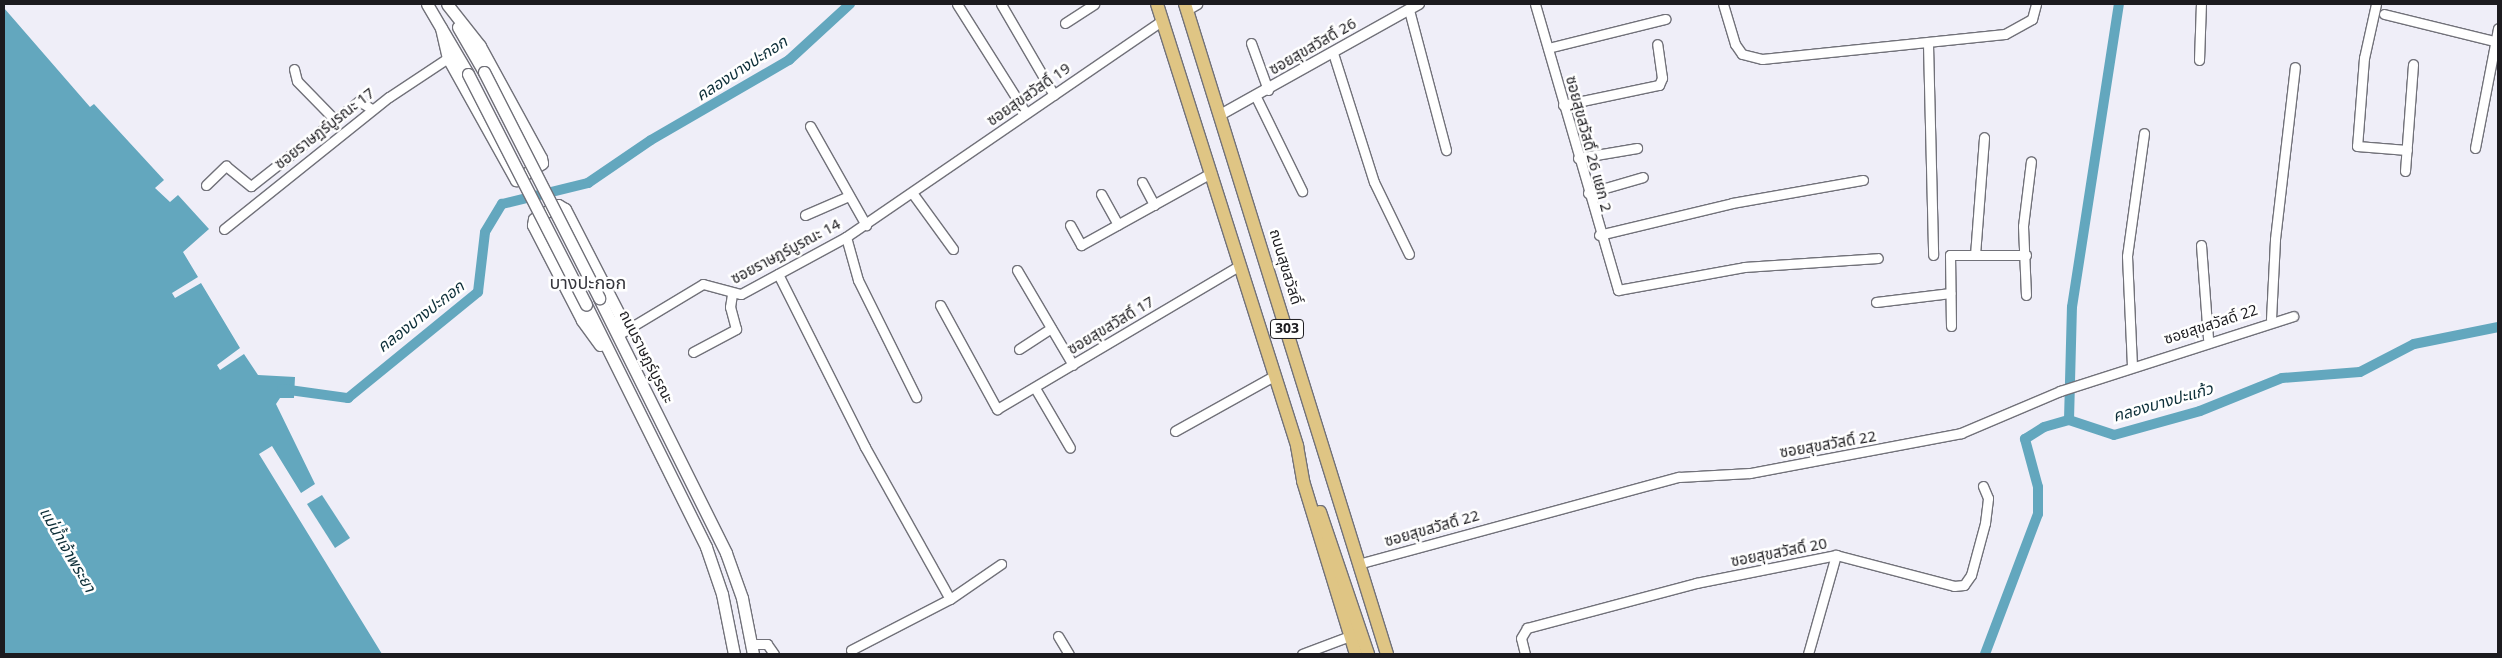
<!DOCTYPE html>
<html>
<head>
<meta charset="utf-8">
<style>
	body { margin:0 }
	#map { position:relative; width:2502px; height:658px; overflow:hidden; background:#efeef8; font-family:Georgia,"Noto Sans Thai",serif }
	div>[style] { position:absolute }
	.water>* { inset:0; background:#63a7be }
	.canal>* { height:10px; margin:-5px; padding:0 5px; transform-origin:5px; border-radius:5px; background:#63a7be }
	.roads { filter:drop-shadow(1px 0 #717179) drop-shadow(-1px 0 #717179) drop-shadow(0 1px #717179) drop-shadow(0 -1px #717179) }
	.minor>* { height:9px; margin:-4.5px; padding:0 4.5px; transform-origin:4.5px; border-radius:4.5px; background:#fff }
	.tertiary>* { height:10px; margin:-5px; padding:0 5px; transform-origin:5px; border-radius:5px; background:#fff }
	.secondary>* { height:11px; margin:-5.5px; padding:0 5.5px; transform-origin:5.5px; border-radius:5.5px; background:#fff }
	.primary>* { height:12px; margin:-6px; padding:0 6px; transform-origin:6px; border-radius:6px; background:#dfc584 }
	.bridges { filter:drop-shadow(1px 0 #717179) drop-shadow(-1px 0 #717179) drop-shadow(0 1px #717179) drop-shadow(0 -1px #717179) }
	.secondary-bridge>* { height:11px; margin:-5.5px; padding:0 5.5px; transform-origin:5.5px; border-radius:5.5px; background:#fff }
	span { translate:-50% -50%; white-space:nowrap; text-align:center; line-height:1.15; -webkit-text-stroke:5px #fff; paint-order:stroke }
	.shield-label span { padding:1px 4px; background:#fff; border:1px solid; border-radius:4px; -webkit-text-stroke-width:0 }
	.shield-label { font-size:14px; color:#1c1b1f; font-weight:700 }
	.street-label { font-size:15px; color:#1c1b1f }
	.water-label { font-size:16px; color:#0c2e38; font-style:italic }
	.quarter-label { font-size:18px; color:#35353c }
	.frame { position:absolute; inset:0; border:5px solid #1c1b1f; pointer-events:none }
</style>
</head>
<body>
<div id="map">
	<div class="water">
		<i style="clip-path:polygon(4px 8px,90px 107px,94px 104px,164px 180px,155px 188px,170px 202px,178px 195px,209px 229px,183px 252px,198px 277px,172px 293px,175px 298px,201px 283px,240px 348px,217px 365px,220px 370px,244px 354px,258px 375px,295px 377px,294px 398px,280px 398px,276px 404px,315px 484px,301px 493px,272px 446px,259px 454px,382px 654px,4px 654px)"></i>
		<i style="clip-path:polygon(322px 495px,350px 538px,335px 548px,307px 504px)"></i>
	</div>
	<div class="canal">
		<i style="left:282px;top:389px;width:67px;rotate:7.8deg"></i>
		<i style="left:348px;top:398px;width:168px;rotate:-39.2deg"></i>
		<i style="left:478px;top:292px;width:60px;rotate:-83.3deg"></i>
		<i style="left:485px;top:232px;width:33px;rotate:-59deg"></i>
		<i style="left:502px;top:204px;width:89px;rotate:-13.7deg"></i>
		<i style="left:588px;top:183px;width:76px;rotate:-34.3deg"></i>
		<i style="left:651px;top:140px;width:160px;rotate:-30.1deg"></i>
		<i style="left:789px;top:60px;width:83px;rotate:-42.6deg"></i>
		<i style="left:2069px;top:420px;width:113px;rotate:-88.5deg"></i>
		<i style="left:2072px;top:307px;width:307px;rotate:-81.2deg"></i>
		<i style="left:1985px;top:654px;width:150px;rotate:-69.3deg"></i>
		<i style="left:2038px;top:514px;width:27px;rotate:-90deg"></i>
		<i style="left:2038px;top:487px;width:50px;rotate:-105.2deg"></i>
		<i style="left:2025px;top:439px;width:22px;rotate:-32deg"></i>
		<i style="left:2044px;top:427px;width:26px;rotate:-16deg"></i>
		<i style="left:2069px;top:420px;width:47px;rotate:18.4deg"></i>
		<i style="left:2114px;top:435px;width:89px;rotate:-15.6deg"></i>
		<i style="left:2200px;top:411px;width:88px;rotate:-21.9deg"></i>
		<i style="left:2282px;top:378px;width:78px;rotate:-4.4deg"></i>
		<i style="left:2360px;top:372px;width:61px;rotate:-27.4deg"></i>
		<i style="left:2414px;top:344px;width:86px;rotate:-11.4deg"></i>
	</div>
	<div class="roads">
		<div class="minor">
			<i style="left:957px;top:4px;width:129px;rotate:57.7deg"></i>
			<i style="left:1001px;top:4px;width:105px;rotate:59.8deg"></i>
			<i style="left:1535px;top:4px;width:298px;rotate:73.8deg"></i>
			<i style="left:1618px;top:290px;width:128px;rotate:-10.3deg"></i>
			<i style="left:1744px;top:267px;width:134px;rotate:-3.8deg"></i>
			<i style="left:1723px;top:4px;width:42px;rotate:73.3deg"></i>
			<i style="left:1735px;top:44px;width:12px;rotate:55deg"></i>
			<i style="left:1742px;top:54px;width:21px;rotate:14deg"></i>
			<i style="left:1762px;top:59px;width:244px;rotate:-5.9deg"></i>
			<i style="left:2005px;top:34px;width:31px;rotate:-29deg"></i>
			<i style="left:2032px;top:19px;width:16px;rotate:-75deg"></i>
			<i style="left:2376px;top:4px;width:55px;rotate:102.5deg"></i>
			<i style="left:2364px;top:58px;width:88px;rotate:94.5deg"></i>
			<i style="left:2357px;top:146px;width:50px;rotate:4.6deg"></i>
			<i style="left:1187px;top:10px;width:12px;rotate:-31deg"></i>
			<i style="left:1409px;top:10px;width:145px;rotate:75.2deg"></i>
			<i style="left:2384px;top:14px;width:117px;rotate:13.8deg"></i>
			<i style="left:1065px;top:23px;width:35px;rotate:-33deg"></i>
			<i style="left:1251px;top:43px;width:50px;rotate:70.1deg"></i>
			<i style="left:1928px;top:44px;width:211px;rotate:88.6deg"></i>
			<i style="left:1548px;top:48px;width:121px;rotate:-13.9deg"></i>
			<i style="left:1333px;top:53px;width:135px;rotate:72.4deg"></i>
			<i style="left:1374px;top:182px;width:80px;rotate:64.1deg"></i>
			<i style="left:2199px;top:60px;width:56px;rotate:-88deg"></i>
			<i style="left:294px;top:69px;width:12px;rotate:76deg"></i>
			<i style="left:297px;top:81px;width:54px;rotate:45.7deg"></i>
			<i style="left:1256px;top:97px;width:105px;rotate:63.9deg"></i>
			<i style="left:1563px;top:105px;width:98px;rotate:-11.8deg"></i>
			<i style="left:1659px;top:85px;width:8px;rotate:-67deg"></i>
			<i style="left:1662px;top:78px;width:34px;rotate:-98deg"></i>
			<i style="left:810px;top:126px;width:114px;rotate:60.5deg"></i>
			<i style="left:2475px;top:148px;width:122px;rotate:-79.1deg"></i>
			<i style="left:1578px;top:158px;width:60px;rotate:-9.6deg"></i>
			<i style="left:2405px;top:171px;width:107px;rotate:-85.7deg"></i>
			<i style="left:1142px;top:182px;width:26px;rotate:62deg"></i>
			<i style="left:206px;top:185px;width:28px;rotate:-44deg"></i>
			<i style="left:226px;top:166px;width:32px;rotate:39deg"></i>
			<i style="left:251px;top:186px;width:137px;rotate:-38.2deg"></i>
			<i style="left:359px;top:101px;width:15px;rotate:32deg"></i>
			<i style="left:1588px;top:193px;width:57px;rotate:-16.2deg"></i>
			<i style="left:913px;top:194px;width:68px;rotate:54deg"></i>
			<i style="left:1101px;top:194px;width:35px;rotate:61deg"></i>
			<i style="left:805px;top:215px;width:48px;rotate:-23.4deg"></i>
			<i style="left:1070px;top:225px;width:23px;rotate:61deg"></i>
			<i style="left:1081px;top:245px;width:149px;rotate:-29deg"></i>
			<i style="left:224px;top:229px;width:211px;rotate:-38.7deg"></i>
			<i style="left:389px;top:97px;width:71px;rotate:-33.5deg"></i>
			<i style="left:1599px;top:235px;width:137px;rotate:-13.5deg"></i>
			<i style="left:1732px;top:203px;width:133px;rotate:-10deg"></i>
			<i style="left:846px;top:237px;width:45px;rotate:74.4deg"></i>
			<i style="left:858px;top:280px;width:131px;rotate:63.6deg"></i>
			<i style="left:2201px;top:245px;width:94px;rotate:85.7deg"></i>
			<i style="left:1975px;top:255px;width:118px;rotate:-85.6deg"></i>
			<i style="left:1017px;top:270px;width:110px;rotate:59.5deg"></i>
			<i style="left:778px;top:274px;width:194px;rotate:63.3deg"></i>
			<i style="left:865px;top:447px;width:174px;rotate:60.8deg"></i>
			<i style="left:2026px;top:295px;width:69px;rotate:-92.5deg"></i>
			<i style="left:2023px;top:226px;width:65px;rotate:-83deg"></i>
			<i style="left:1876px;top:302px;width:75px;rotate:-6.9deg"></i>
			<i style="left:940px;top:305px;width:119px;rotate:61.3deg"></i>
			<i style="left:997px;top:409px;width:281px;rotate:-30.6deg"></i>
			<i style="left:2271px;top:319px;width:80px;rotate:-87.1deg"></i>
			<i style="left:2275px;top:239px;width:173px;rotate:-83.4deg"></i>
			<i style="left:1951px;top:326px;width:71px;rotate:-90.8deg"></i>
			<i style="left:1950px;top:255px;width:76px"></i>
			<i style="left:618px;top:335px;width:99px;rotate:-31deg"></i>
			<i style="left:703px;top:284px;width:39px;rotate:15deg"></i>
			<i style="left:741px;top:294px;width:119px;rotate:-28.5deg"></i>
			<i style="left:846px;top:237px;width:383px;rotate:-34.4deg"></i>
			<i style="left:1019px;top:349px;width:38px;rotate:-33deg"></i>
			<i style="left:693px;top:352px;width:49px;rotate:-28.1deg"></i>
			<i style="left:736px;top:329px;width:23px;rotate:-105deg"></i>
			<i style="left:730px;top:307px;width:12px;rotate:-81deg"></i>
			<i style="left:2132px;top:366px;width:110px;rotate:-92.6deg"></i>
			<i style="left:2127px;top:256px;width:124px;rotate:-82.1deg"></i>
			<i style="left:1035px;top:388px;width:69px;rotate:59.7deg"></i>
			<i style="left:1175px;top:431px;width:113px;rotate:-29.1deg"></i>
			<i style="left:1358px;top:564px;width:333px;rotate:-15.2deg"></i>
			<i style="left:1679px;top:477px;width:71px;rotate:-3.2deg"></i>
			<i style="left:1750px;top:473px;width:215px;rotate:-10.7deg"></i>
			<i style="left:1961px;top:433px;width:108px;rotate:-23deg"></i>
			<i style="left:2060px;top:391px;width:245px;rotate:-17.8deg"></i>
			<i style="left:1058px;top:636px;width:21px;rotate:59deg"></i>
			<i style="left:752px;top:644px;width:15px"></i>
			<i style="left:767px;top:644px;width:12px;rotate:55deg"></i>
			<i style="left:851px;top:650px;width:111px;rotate:-27.3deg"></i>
			<i style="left:950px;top:599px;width:62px;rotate:-34.5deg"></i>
			<i style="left:1302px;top:654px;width:51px;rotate:-20.6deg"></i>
			<i style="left:1525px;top:654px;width:16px;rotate:-104deg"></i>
			<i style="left:1521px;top:638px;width:12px;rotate:-59deg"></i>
			<i style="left:1527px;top:628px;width:175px;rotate:-14.9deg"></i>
			<i style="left:1696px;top:583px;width:143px;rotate:-11.3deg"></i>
			<i style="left:1836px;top:555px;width:122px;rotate:14.7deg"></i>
			<i style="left:1954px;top:586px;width:10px;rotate:-6deg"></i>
			<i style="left:1964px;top:585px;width:12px;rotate:-55deg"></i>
			<i style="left:1971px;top:575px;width:54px;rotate:-74.9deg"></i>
			<i style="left:1985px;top:523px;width:25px;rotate:-83deg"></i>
			<i style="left:1988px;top:498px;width:13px;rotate:-113deg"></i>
			<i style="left:1808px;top:654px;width:103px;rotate:-74.2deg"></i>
		</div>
		<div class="tertiary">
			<i style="left:1220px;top:115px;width:228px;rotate:-29.2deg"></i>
		</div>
		<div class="secondary">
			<i style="left:427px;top:4px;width:81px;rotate:59.6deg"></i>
			<i style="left:458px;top:27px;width:52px;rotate:60deg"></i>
			<i style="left:441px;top:28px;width:31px;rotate:77deg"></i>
			<i style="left:448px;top:58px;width:140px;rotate:60.9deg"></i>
			<i style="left:516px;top:180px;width:31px;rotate:-33deg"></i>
			<i style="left:542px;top:163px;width:5px;rotate:-101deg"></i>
			<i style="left:541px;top:158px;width:128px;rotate:-118.6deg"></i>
			<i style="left:480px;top:46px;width:53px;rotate:-128.2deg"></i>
			<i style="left:599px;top:298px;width:285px;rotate:63.5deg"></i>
			<i style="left:726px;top:553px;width:48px;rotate:70.4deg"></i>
			<i style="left:742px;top:598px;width:57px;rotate:78.9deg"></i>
			<i style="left:586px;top:305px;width:270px;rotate:63.6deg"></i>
			<i style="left:706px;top:547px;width:50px;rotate:71.2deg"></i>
			<i style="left:722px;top:594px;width:61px;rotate:78.7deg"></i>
			<i style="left:600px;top:345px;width:31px;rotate:-126deg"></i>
			<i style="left:582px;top:320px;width:107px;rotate:-117.3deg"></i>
			<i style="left:533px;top:225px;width:6px;rotate:-81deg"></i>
			<i style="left:534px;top:219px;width:28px;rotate:-30deg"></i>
			<i style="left:558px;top:205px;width:8px;rotate:30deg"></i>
			<i style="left:565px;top:209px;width:120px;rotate:62.8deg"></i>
			<i style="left:620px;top:316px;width:19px;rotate:96deg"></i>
		</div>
		<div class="primary">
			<i style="left:1157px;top:4px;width:464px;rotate:72.4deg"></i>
			<i style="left:1297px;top:446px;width:36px;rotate:80deg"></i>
			<i style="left:1303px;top:481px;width:181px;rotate:73deg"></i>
			<i style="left:1185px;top:4px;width:681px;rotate:72.74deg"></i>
			<i style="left:1320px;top:512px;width:150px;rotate:71.3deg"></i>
		</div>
	</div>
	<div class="bridges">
		<div class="secondary-bridge">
			<i style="left:484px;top:72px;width:254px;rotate:63deg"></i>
			<i style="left:468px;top:74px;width:259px;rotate:62.9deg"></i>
		</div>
	</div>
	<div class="shield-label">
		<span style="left:1287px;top:329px">303</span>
	</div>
	<div class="street-label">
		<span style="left:1313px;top:47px;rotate:-30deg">ซอยสุขสวัสดิ์ 26</span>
		<span style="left:1029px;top:95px;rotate:-35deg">ซอยสุขสวัสดิ์ 19</span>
		<span style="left:325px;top:129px;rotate:-38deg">ซอยราษฎร์บูรณะ 17</span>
		<span style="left:1588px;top:144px;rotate:75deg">ซอยสุขสวัสดิ์ 26 แยก 2</span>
		<span style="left:786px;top:252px;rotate:-28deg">ซอยราษฎร์บูรณะ 14</span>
		<span style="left:1285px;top:267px;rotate:73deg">ถนนสุขสวัสดิ์</span>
		<span style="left:2211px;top:325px;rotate:-18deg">ซอยสุขสวัสดิ์ 22</span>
		<span style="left:1111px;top:326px;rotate:-31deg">ซอยสุขสวัสดิ์ 17</span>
		<span style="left:646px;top:357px;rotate:63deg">ถนนราษฎร์บูรณะ</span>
		<span style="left:1828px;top:445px;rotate:-10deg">ซอยสุขสวัสดิ์ 22</span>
		<span style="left:1432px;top:529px;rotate:-16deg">ซอยสุขสวัสดิ์ 22</span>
		<span style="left:1779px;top:553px;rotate:-11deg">ซอยสุขสวัสดิ์ 20</span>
	</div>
	<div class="water-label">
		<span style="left:742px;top:69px;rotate:-33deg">คลองบางปะกอก</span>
		<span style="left:421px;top:317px;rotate:-38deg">คลองบางปะกอก</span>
		<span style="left:2163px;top:403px;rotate:-16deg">คลองบางปะแก้ว</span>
		<span style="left:67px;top:550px;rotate:60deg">แม่น้ำเจ้าพระยา</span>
	</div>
	<div class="quarter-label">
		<span style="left:588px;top:284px">บางปะกอก</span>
	</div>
	<div class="frame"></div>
</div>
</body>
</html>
